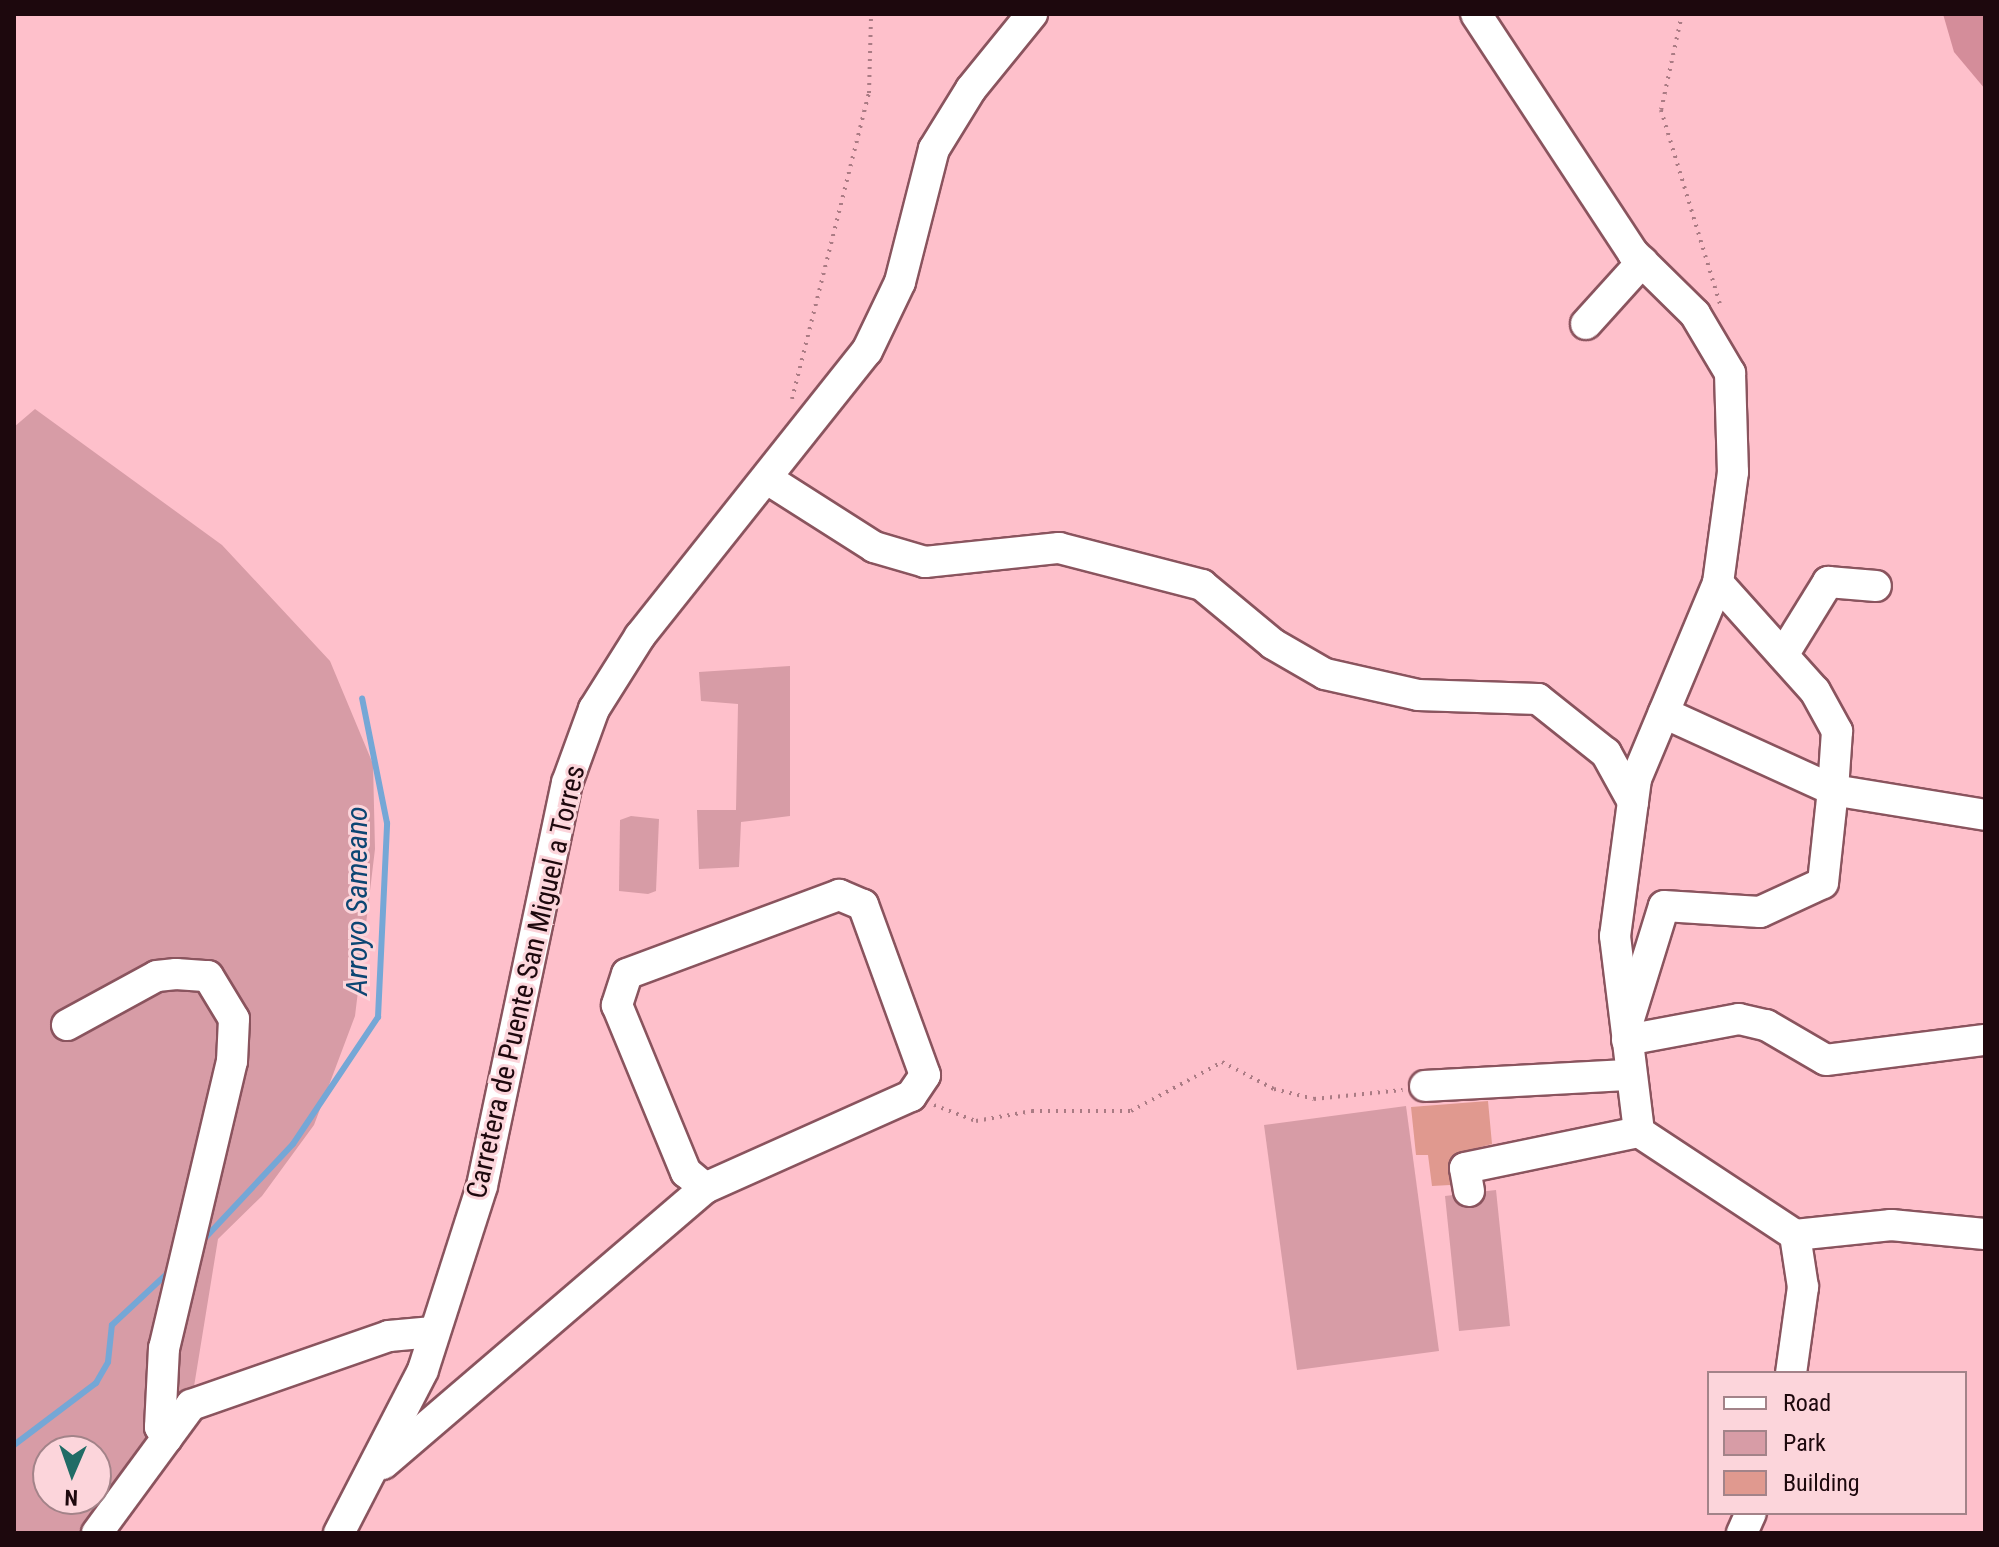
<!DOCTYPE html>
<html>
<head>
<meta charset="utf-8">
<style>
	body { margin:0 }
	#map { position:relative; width:1999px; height:1547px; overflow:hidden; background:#fec0cb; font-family:"Roboto Condensed",sans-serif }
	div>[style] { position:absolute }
	.green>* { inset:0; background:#d79ca6 }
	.forest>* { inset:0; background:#d48d9a }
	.stream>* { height:6px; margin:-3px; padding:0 3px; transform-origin:3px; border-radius:3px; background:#75a7d6 }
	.building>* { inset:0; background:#e0998f }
	.path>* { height:4px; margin-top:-2px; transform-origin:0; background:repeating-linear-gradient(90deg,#aa7b84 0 2px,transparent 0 8px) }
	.roads { filter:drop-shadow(2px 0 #8a545e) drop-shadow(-2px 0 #8a545e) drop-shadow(0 2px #8a545e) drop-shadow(0 -2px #8a545e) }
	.minor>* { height:30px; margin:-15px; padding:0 15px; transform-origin:15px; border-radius:15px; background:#fff }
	span { translate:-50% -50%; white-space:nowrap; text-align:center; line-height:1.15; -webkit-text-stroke:6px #fcd5db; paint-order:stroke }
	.street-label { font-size:28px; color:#1d080d }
	.water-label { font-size:30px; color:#0c4673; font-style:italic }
	.frame { position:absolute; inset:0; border:16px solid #1d080d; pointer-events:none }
	.legend { position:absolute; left:1707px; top:1371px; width:260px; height:144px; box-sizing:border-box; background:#fcd5db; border:2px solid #a38389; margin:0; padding:10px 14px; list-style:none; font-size:24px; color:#1d080d }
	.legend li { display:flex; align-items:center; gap:16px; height:40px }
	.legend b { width:40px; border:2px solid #a38389 }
	.north { position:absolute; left:32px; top:1435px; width:80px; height:80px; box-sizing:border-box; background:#fcd5db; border:2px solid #a38389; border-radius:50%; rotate:182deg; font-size:22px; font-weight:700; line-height:32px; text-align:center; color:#1d080d }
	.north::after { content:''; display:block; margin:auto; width:28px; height:36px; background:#216c66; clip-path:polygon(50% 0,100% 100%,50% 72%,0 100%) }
</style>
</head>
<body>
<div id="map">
	<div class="green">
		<i style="clip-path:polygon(evenodd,35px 409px,222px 545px,330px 661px,373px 764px,375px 849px,355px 1016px,314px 1125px,262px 1196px,218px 1239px,191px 1405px,102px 1533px,14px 1533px,14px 427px,35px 409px,48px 1451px,96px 1451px,96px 1499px,48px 1499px,48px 1451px)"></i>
		<i style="clip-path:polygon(790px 666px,790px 816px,741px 822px,739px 867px,699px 869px,697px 810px,736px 810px,738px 704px,701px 701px,699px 672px)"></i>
		<i style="clip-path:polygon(631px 816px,659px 819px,656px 891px,648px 894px,619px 891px,620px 820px)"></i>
		<i style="clip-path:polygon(1406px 1106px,1439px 1351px,1297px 1370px,1264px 1125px)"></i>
		<i style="clip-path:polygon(1496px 1190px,1510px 1326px,1459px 1331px,1445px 1196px)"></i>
	</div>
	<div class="forest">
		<i style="clip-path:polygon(1943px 14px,1985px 14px,1985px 89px,1954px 52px)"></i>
	</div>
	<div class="stream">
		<i style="left:206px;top:1237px;width:127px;rotate:-46.9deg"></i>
		<i style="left:293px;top:1144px;width:153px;rotate:-56.2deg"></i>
		<i style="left:378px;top:1017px;width:194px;rotate:-87.3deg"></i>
		<i style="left:387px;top:823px;width:127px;rotate:-101.3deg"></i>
		<i style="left:14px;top:1445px;width:103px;rotate:-37.1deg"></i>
		<i style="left:96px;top:1383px;width:24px;rotate:-60deg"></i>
		<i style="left:108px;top:1362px;width:37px;rotate:-84deg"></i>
		<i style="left:112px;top:1325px;width:79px;rotate:-43deg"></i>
	</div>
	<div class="building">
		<i style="clip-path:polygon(1488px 1101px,1492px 1144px,1454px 1154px,1450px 1185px,1432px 1186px,1428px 1155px,1416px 1155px,1411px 1107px)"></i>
	</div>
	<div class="path">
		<i style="left:1682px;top:14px;width:98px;rotate:102.3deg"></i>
		<i style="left:1661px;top:110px;width:203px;rotate:73.1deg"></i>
		<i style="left:792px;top:399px;width:316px;rotate:-75.9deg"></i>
		<i style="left:869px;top:93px;width:79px;rotate:-88.5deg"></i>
		<i style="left:934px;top:1105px;width:45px;rotate:20.9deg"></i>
		<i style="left:976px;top:1121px;width:57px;rotate:-10.1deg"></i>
		<i style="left:1032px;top:1111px;width:99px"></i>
		<i style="left:1131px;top:1111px;width:103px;rotate:-28.3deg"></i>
		<i style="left:1222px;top:1062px;width:59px;rotate:27.4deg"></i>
		<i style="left:1274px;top:1089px;width:41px;rotate:14deg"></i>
		<i style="left:1314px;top:1099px;width:89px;rotate:-5.8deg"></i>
	</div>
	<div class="roads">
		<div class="minor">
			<i style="left:1476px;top:14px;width:286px;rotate:56.7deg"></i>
			<i style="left:1633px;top:253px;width:87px;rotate:44.5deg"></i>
			<i style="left:1695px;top:314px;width:69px;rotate:59.3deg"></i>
			<i style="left:1730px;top:373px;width:99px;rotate:88.3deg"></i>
			<i style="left:1733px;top:472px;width:112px;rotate:97.7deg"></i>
			<i style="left:1718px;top:583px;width:212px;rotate:112.7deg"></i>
			<i style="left:1636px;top:779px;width:158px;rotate:97.6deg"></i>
			<i style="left:1615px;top:936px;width:197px;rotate:83deg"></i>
			<i style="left:1639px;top:1132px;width:187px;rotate:33.4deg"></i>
			<i style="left:1795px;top:1235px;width:53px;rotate:81.3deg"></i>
			<i style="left:1803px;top:1287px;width:87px;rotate:97.9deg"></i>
			<i style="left:1586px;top:324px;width:84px;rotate:-47.9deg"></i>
			<i style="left:769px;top:480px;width:125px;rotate:32.5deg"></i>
			<i style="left:874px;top:547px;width:53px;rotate:16.4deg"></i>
			<i style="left:925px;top:562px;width:135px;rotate:-6deg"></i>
			<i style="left:1059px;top:548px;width:148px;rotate:14.5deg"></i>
			<i style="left:1202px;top:585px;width:92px;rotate:39.7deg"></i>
			<i style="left:1273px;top:644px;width:60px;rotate:30deg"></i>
			<i style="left:1325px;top:674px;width:95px;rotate:12.7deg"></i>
			<i style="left:1418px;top:695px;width:120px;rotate:1.9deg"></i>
			<i style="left:1538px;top:699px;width:87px;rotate:38.5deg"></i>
			<i style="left:1606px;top:753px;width:56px;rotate:61.1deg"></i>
			<i style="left:1718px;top:583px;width:145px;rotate:48.1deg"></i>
			<i style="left:1815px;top:691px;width:46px;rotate:61.2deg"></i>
			<i style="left:1837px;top:731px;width:59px;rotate:93.9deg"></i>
			<i style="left:1833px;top:790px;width:154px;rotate:9.3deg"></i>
			<i style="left:1783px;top:655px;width:86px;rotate:-58.3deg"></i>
			<i style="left:1828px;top:582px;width:48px;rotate:4.8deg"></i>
			<i style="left:1628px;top:1022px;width:121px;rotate:-72.8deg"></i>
			<i style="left:1664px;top:906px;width:96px;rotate:3.6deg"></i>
			<i style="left:1760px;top:912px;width:69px;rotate:-24.7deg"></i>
			<i style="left:1823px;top:883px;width:94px;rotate:-83.9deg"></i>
			<i style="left:1833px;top:790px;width:186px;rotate:-155.5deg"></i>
			<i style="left:67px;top:1025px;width:102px;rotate:-28.6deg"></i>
			<i style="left:157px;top:976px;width:19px;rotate:-6deg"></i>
			<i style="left:176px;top:974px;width:32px;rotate:4deg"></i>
			<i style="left:208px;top:976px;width:50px;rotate:58.8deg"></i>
			<i style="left:234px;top:1019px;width:42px;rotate:92.7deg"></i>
			<i style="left:232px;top:1061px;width:295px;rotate:103.3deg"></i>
			<i style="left:164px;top:1348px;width:79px;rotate:92.9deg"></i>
			<i style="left:160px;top:1427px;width:13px;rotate:58deg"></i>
			<i style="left:1627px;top:1040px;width:114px;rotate:-10.6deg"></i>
			<i style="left:1739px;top:1019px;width:28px;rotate:13deg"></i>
			<i style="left:1766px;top:1025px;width:69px;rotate:30.3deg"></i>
			<i style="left:1826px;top:1060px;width:160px;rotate:-7.2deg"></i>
			<i style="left:1425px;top:1086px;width:205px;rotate:-3.1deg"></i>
			<i style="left:1469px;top:1191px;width:23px;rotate:-100deg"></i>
			<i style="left:1465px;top:1168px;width:178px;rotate:-11.7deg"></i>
			<i style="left:1795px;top:1235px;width:97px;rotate:-5.9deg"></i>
			<i style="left:1891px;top:1225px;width:94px;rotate:5.5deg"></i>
			<i style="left:383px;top:1464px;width:424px;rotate:-40.6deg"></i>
			<i style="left:705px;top:1188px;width:226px;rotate:-24.1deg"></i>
			<i style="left:911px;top:1096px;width:25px;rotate:-56deg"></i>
			<i style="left:925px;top:1075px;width:181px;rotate:-110deg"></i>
			<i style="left:863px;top:905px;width:26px;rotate:-157deg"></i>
			<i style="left:839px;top:895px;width:226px;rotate:159.6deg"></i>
			<i style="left:627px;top:974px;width:33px;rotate:108deg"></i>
			<i style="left:617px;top:1005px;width:181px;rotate:67.6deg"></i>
			<i style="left:686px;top:1172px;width:25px;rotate:40deg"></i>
			<i style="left:97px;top:1533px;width:159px;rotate:-53.7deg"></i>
			<i style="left:191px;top:1405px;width:210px;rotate:-19.2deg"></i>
			<i style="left:389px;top:1336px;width:44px;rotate:-5.2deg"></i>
			<i style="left:339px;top:1533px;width:183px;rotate:-62.7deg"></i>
			<i style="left:423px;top:1370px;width:193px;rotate:-72.2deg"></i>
			<i style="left:482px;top:1186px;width:412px;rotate:-78.1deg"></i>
			<i style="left:567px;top:783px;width:79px;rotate:-70deg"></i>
			<i style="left:594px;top:709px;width:86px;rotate:-57.8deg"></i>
			<i style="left:640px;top:636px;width:364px;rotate:-51.5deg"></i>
			<i style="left:867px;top:351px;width:76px;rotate:-64.4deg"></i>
			<i style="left:900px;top:282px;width:137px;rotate:-75.7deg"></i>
			<i style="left:934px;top:149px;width:70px;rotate:-58.3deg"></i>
			<i style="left:971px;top:89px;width:97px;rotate:-50.9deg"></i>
			<i style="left:1742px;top:1533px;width:22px;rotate:-66deg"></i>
		</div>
	</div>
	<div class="street-label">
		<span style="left:526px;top:982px;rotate:-77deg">Carretera de Puente San Miguel a Torres</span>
	</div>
	<div class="water-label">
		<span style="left:357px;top:901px;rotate:-90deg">Arroyo Sameano</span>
	</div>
	<div class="frame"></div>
	<ul class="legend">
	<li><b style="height:10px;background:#fff"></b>Road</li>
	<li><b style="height:22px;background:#d79ca6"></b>Park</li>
	<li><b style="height:22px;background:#e0998f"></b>Building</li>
	</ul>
	<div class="north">N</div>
</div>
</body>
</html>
